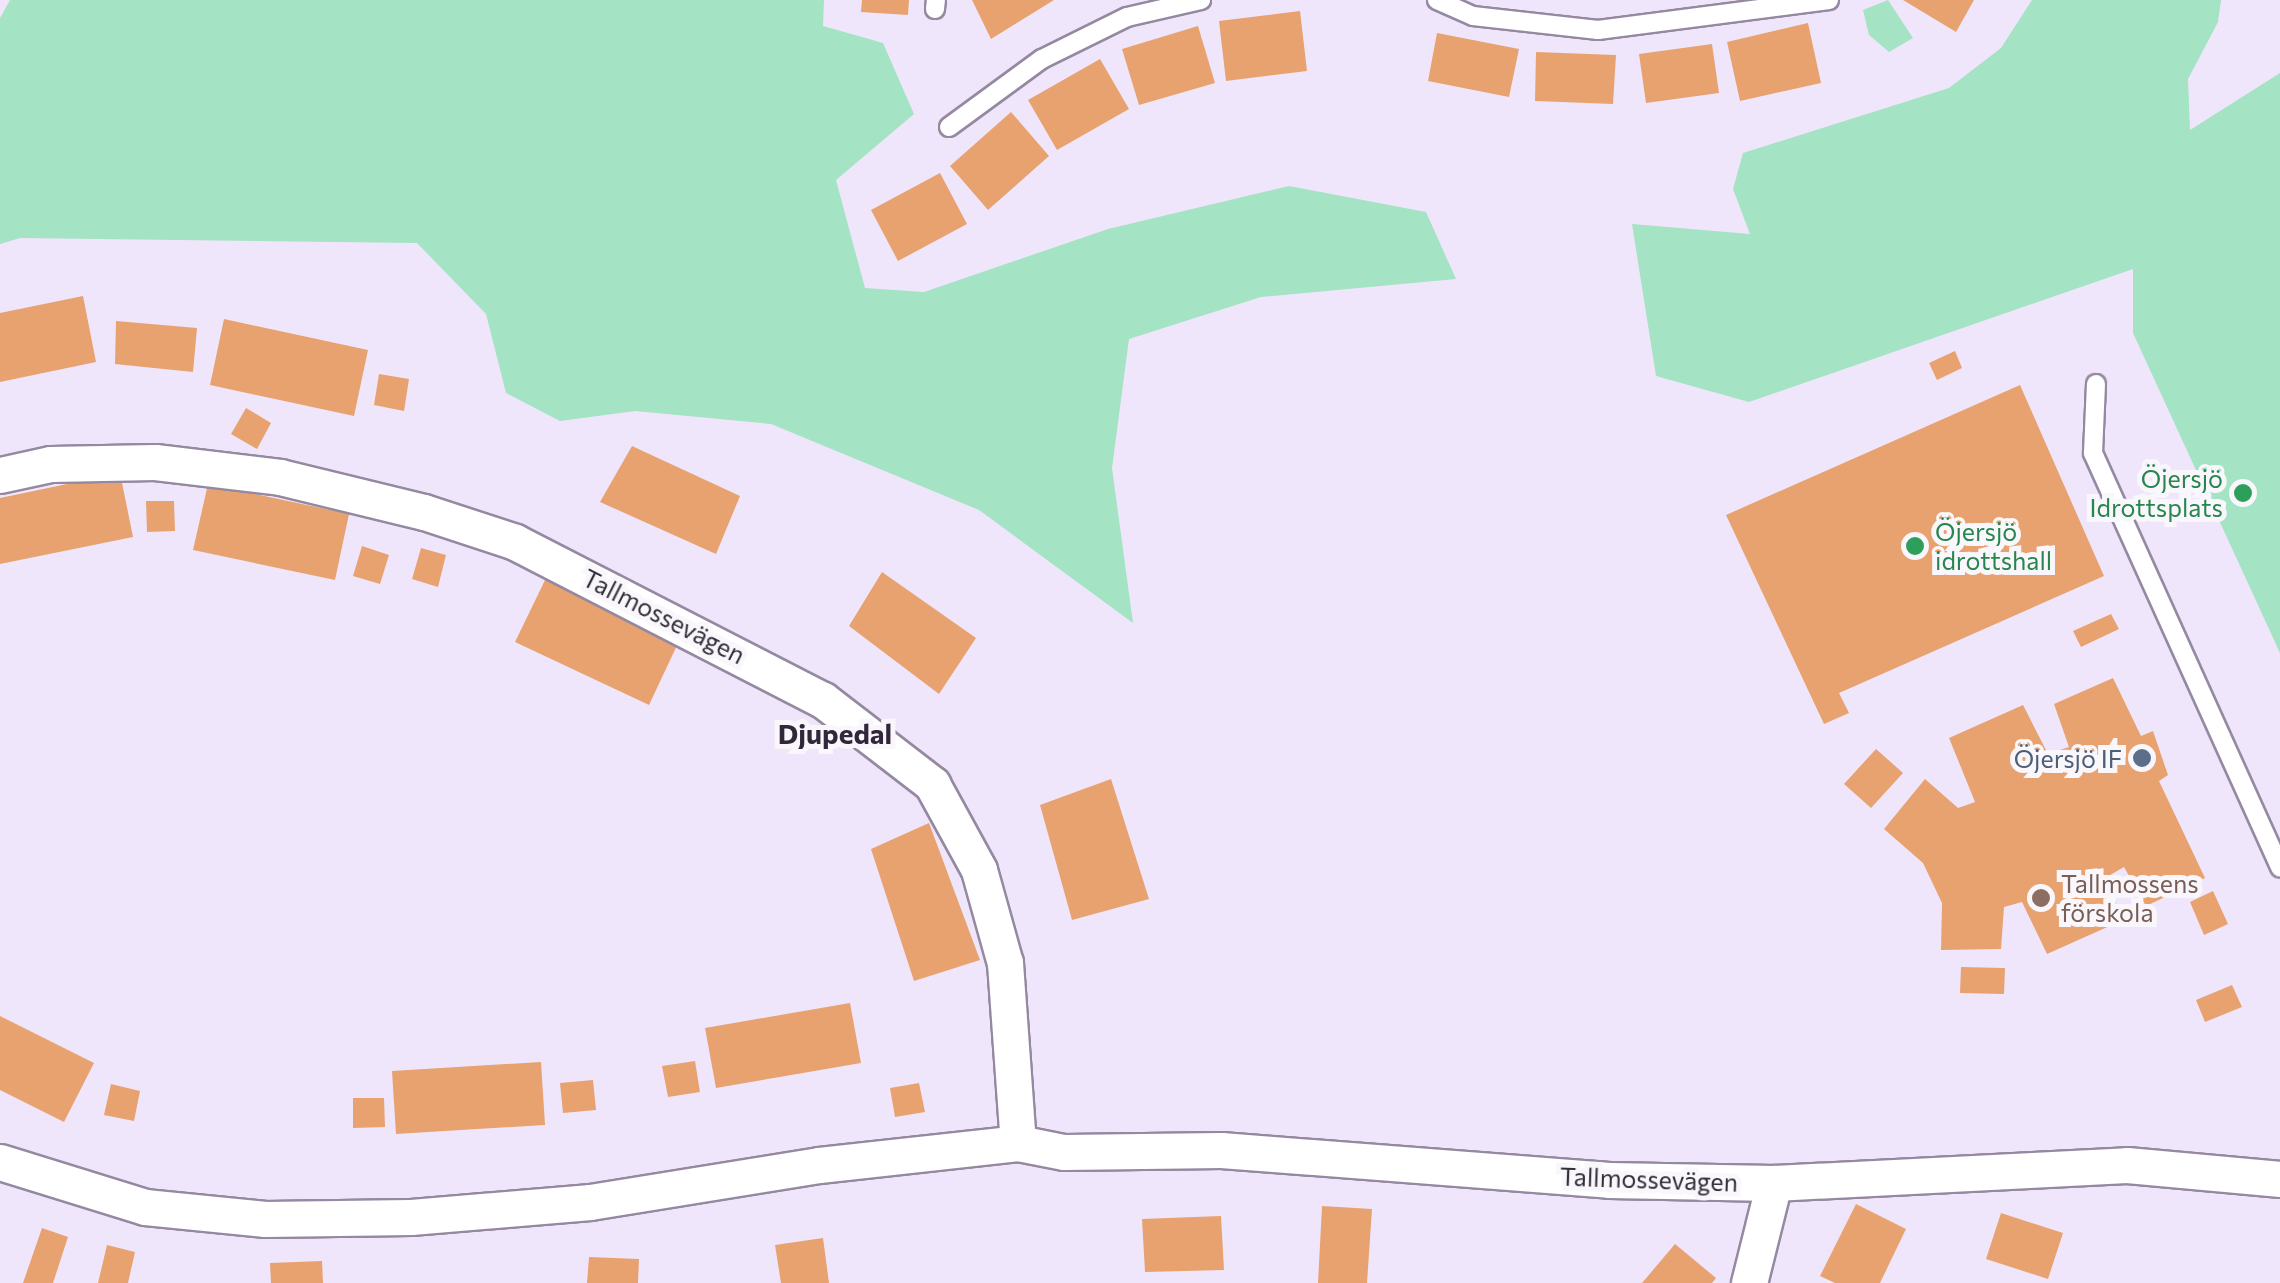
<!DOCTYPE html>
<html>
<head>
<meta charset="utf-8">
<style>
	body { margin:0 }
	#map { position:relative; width:2280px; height:1283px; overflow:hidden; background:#f0e6fb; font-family:Commissioner,sans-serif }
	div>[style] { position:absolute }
	.green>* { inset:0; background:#a4e3c3 }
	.building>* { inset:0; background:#e7a270 }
	.roads { filter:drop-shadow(2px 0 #9589a1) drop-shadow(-2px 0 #9589a1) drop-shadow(0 2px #9589a1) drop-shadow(0 -2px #9589a1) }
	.lane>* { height:18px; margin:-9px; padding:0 9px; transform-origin:9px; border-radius:9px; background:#fff }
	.street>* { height:35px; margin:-17.5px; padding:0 17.5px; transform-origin:17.5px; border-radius:17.5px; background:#fff }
	.dots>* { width:28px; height:28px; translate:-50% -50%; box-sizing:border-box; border:5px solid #f9f7fc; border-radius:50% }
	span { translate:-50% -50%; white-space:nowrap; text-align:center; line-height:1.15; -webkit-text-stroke:10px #f9f7fc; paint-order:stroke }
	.leisure-label { font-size:25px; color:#27864d }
	.right { translate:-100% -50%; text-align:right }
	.left { translate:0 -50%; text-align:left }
	.street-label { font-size:25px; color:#332e38 }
	.service-label { font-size:25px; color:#4e5e75 }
	.education-label { font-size:25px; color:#785e54 }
	.neighbourhood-label { font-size:28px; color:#31263a; font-weight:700 }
</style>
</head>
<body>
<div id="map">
	<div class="green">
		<i style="clip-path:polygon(10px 0,824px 0,823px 26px,883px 43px,914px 114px,836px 180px,865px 288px,924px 292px,1108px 229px,1289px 186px,1426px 212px,1456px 279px,1261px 297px,1129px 339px,1112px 468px,1133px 623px,979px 510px,771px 424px,635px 411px,560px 421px,506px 393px,486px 314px,417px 243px,20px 238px,0 244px,0 18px)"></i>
		<i style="clip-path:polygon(1888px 0,1913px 38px,1889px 52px,1869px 35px,1863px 10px)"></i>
		<i style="clip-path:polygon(2032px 0,2221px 0,2218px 22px,2188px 79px,2190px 130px,2280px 73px,2280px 653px,2133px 333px,2133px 269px,1749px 402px,1656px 376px,1632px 224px,1750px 234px,1733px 189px,1743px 153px,1949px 88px,2001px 48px)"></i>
	</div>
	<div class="building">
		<i style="clip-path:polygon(862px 0,909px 0,908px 15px,861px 12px)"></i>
		<i style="clip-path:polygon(972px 0,1054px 0,991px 39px)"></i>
		<i style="clip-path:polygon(1903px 0,1974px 0,1956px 32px)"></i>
		<i style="clip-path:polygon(1300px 11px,1307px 71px,1226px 81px,1219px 21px)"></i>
		<i style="clip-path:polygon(1808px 23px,1821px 83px,1740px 101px,1727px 42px)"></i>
		<i style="clip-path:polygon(1198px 26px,1215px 83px,1139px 105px,1122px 49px)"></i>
		<i style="clip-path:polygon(1437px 33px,1519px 49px,1509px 97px,1428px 81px)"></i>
		<i style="clip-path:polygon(1712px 44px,1719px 93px,1646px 103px,1639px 54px)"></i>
		<i style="clip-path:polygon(1536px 52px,1616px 55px,1613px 104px,1535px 101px)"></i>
		<i style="clip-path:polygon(1100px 59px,1129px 109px,1057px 150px,1028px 100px)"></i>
		<i style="clip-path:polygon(1011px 112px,1049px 156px,988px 210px,950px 166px)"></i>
		<i style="clip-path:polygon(940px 173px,967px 224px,898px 261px,871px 210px)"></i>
		<i style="clip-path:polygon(83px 296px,96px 362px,0 382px,0 313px)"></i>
		<i style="clip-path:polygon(224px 319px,368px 350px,354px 416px,210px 385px)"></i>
		<i style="clip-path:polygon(116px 321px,197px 328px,193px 372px,115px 364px)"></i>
		<i style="clip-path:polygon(1955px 351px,1962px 368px,1937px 380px,1929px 363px)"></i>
		<i style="clip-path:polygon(379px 374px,409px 379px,404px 411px,374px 405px)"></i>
		<i style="clip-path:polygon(2020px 385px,2104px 576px,1839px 693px,1849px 713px,1824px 724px,1726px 515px)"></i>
		<i style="clip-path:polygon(246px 408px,271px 423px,257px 449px,231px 434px)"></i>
		<i style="clip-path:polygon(632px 446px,740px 496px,716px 554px,600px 502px)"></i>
		<i style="clip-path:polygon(120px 473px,133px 537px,0 564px,0 498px)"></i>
		<i style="clip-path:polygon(208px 484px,349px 514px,335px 580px,193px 550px)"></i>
		<i style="clip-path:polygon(146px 501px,174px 501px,175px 531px,147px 532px)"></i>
		<i style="clip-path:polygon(362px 546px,389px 555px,380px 584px,353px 576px)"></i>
		<i style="clip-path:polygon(421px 548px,446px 555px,438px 587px,412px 579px)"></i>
		<i style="clip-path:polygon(882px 572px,976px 638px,939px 694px,849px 626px)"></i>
		<i style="clip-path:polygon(547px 576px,680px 639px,649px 705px,515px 642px)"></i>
		<i style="clip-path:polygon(2111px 614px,2119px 629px,2081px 647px,2073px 631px)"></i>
		<i style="clip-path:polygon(2113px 678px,2141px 736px,2153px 731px,2168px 775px,2159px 781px,2205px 878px,2146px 906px,2124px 867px,2105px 878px,2123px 920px,2047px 954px,2022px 902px,2004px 907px,2001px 949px,1941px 950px,1942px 903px,1923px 863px,1884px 829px,1925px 779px,1958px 808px,1975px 802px,1949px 738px,2023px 705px,2048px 754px,2069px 747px,2054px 704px)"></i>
		<i style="clip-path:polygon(1876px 749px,1903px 773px,1871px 808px,1844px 784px)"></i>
		<i style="clip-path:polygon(1111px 779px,1149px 899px,1072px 920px,1040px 805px)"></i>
		<i style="clip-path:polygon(929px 823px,980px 960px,914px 981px,871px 849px)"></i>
		<i style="clip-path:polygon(2213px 891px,2228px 924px,2204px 935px,2190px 902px)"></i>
		<i style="clip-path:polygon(1961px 967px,2005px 968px,2004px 994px,1960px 993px)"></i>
		<i style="clip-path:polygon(2232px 985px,2242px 1007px,2205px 1022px,2196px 1000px)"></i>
		<i style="clip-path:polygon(850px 1003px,861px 1063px,716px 1088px,705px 1028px)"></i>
		<i style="clip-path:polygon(0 1016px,94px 1063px,64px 1122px,0 1090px)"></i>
		<i style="clip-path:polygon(695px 1061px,700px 1092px,668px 1097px,662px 1066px)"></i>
		<i style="clip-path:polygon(541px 1062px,545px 1125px,396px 1134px,392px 1071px)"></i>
		<i style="clip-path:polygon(593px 1080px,596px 1110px,563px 1113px,560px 1083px)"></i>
		<i style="clip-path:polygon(919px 1083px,925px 1112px,895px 1117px,890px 1088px)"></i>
		<i style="clip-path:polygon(111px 1084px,140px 1091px,134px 1121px,104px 1115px)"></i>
		<i style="clip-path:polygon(353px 1098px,384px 1098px,385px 1127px,353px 1128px)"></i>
		<i style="clip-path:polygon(1856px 1204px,1906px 1229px,1880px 1283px,1835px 1283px,1820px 1276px)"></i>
		<i style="clip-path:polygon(1322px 1206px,1372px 1209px,1367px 1283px,1318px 1283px)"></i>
		<i style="clip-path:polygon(2001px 1213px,2063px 1233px,2048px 1279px,1986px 1259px)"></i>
		<i style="clip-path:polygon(1221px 1216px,1224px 1270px,1145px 1272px,1142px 1219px)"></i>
		<i style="clip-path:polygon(42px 1228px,68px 1237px,53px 1283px,23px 1283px)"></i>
		<i style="clip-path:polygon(823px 1238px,829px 1283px,781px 1283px,775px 1245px)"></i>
		<i style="clip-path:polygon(1675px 1244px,1716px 1278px,1712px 1283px,1642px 1283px)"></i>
		<i style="clip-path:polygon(107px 1245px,135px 1252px,128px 1283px,98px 1283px)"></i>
		<i style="clip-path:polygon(589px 1257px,639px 1259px,638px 1283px,587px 1283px)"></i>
		<i style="clip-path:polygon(322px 1261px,323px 1283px,271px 1283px,270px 1263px)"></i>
	</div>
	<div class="roads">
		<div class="lane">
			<i style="left:1437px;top:0;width:39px;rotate:24deg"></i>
			<i style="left:1473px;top:16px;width:126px;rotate:6.4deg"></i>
			<i style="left:1598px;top:30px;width:233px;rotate:-7.4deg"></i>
			<i style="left:935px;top:9px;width:9px;rotate:-84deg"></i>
			<i style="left:949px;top:127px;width:115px;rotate:-36.2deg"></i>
			<i style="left:1042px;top:59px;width:95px;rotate:-26.3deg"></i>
			<i style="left:1127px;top:17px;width:76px;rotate:-12.9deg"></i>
			<i style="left:2096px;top:384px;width:69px;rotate:92.5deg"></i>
			<i style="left:2093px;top:453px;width:455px;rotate:65.7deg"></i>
		</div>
		<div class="street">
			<i style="left:0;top:475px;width:51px;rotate:-12.4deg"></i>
			<i style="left:50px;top:464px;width:105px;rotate:-1.1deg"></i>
			<i style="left:155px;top:462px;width:126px;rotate:6.8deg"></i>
			<i style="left:280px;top:477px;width:148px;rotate:13.7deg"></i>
			<i style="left:424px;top:512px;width:96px;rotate:18.2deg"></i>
			<i style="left:515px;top:542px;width:346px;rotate:27.2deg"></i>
			<i style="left:823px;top:700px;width:138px;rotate:37.6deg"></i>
			<i style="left:932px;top:784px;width:98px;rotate:61.3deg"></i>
			<i style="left:979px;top:870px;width:97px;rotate:74.4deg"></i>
			<i style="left:1005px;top:963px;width:180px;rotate:85.9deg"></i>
			<i style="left:0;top:1162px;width:152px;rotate:17.2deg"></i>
			<i style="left:145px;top:1207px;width:121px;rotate:5.7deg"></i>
			<i style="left:265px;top:1219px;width:146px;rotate:-0.8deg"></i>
			<i style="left:411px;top:1217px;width:180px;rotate:-4.8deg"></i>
			<i style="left:590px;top:1202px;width:232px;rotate:-9.2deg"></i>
			<i style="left:819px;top:1165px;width:200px;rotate:-6.3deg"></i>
			<i style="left:1018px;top:1143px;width:47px;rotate:11.1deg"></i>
			<i style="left:1064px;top:1152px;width:157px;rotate:-0.7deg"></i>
			<i style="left:1221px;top:1150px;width:389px;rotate:4.4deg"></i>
			<i style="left:1609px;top:1180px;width:165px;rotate:1deg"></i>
			<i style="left:1774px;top:1183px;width:353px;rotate:-2.9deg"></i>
			<i style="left:2127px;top:1165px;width:154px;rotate:5.2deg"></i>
			<i style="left:1749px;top:1283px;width:103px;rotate:-76deg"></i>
		</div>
	</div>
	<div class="dots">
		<i style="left:2243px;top:493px;background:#2e9e5b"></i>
		<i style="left:1915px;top:546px;background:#2e9e5b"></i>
		<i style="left:2142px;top:758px;background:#5c6f8a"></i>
		<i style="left:2041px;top:898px;background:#8d6e63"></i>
	</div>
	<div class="leisure-label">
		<span class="right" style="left:2223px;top:493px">Öjersjö<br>Idrottsplats</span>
		<span class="left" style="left:1935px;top:546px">Öjersjö<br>idrottshall</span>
	</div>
	<div class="street-label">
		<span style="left:664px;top:616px;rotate:27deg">Tallmossevägen</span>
		<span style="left:1649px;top:1179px;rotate:2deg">Tallmossevägen</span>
	</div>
	<div class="service-label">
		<span class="right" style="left:2122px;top:758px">Öjersjö IF</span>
	</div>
	<div class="education-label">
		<span class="left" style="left:2061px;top:898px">Tallmossens<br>förskola</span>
	</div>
	<div class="neighbourhood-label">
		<span style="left:835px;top:733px">Djupedal</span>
	</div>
</div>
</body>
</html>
